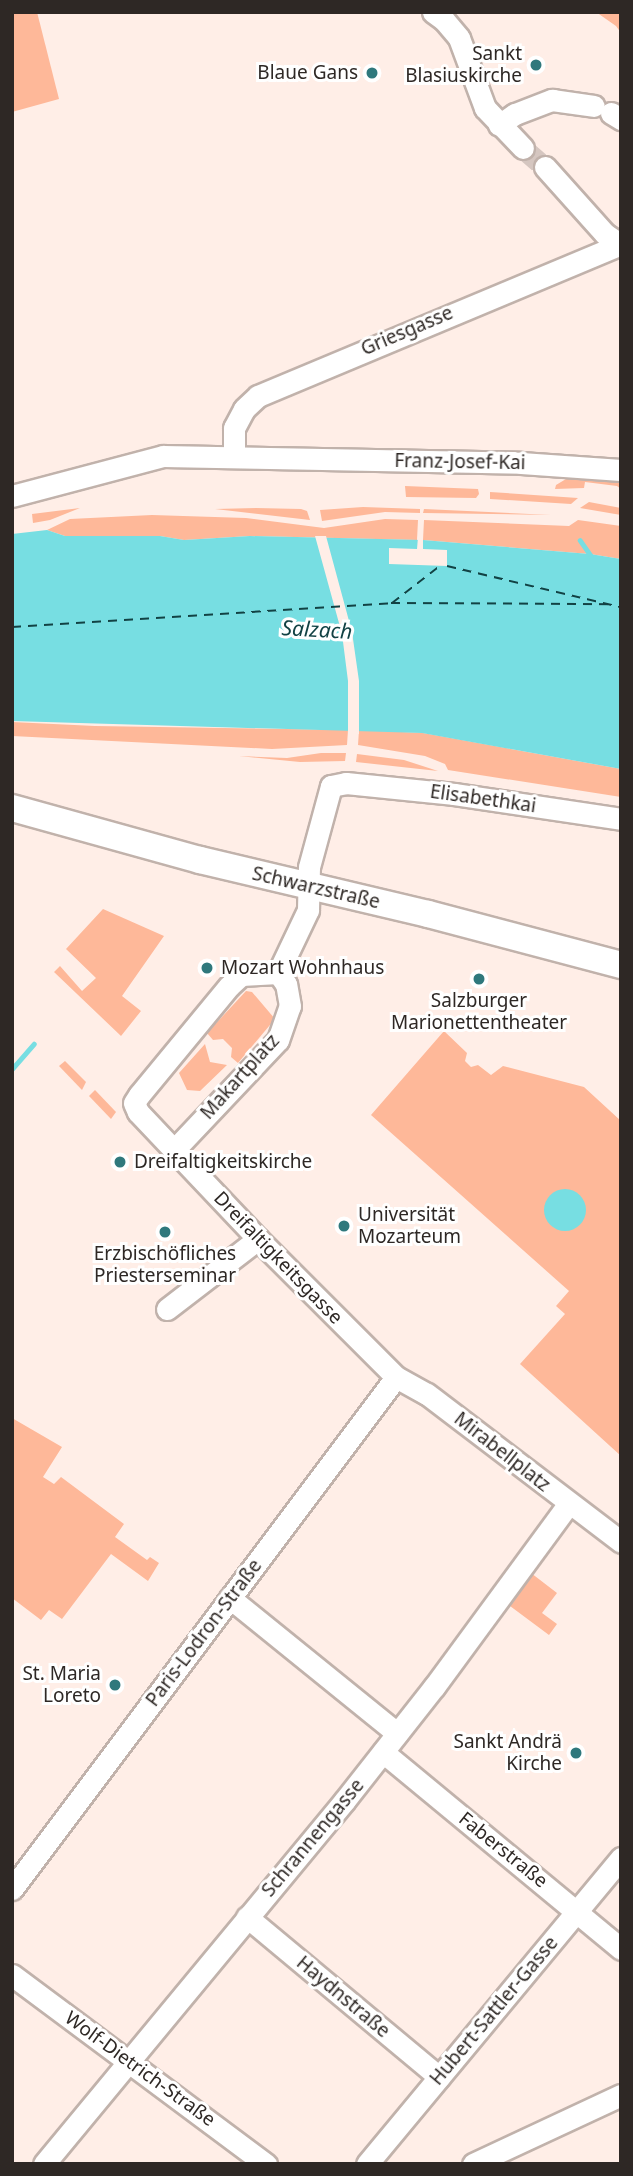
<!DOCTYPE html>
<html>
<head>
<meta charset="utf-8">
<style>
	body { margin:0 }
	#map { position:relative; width:633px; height:2176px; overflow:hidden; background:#ffeee7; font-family:"Noto Sans",sans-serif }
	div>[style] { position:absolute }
	.green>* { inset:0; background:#feb899 }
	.water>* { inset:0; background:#77dee2 }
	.round { border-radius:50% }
	.pier>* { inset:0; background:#ffeee7 }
	.stream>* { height:4.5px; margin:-2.25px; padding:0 2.25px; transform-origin:2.25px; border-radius:2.25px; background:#77dee2 }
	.ferry>* { height:2px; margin-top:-1px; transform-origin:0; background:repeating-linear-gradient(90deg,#124244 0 9px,transparent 0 16px) }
	.minor-tunnel>* { height:21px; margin-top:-10.5px; transform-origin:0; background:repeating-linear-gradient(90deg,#d5c6c0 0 21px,transparent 0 31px) }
	.roads { filter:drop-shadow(2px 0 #c1b2ab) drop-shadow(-2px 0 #c1b2ab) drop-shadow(0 2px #c1b2ab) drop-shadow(0 -2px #c1b2ab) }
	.minor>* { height:21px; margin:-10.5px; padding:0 10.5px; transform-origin:10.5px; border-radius:10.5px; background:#fff }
	.major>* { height:26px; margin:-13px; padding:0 13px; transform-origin:13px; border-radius:13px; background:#fff }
	.dots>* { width:19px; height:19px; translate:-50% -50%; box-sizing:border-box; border:4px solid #fff; border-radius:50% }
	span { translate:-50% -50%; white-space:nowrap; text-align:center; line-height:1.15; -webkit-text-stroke:6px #fff; paint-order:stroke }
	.poi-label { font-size:19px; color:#2e2825 }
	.right { translate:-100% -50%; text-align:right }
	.left { translate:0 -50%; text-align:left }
	.street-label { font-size:19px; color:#2e2825 }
	.water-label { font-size:21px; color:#124244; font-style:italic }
	.frame { position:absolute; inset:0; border:14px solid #2e2825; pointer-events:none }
</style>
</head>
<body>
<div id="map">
	<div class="green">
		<i style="clip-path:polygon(12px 12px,37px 12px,59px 99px,12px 112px)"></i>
		<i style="clip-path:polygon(596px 12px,621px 12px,621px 33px,616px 26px)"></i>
		<i style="clip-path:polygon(571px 476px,621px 482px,621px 489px,617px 486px,585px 482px,584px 488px,555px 489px,556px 485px)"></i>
		<i style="clip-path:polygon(405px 486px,478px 489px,479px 494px,476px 498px,406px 497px)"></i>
		<i style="clip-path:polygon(490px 492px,578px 498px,571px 504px,490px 499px)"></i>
		<i style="clip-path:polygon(589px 502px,621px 508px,621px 515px,580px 508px)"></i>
		<i style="clip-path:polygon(363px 507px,420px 509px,420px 513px,385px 512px,322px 521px,320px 510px)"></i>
		<i style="clip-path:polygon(80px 508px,50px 520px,33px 523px,32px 514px)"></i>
		<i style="clip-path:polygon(256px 508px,301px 509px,307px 511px,310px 520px,215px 509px)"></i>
		<i style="clip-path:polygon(424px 509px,551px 515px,423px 513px)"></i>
		<i style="clip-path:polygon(152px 515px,246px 518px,324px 528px,385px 519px,418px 520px,417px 540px,250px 536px,184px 540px,160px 536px,65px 536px,47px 530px,70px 519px)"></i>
		<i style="clip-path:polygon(424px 520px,569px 526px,578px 520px,621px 526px,621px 559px,590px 554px,423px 540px)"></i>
		<i style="clip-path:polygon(12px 722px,95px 726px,348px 730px,347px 745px,272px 749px,12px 736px)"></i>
		<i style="clip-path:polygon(359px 730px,423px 733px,621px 769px,621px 797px,448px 770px,445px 764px,425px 756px,358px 745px)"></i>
		<i style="clip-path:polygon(321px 753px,346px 753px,345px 761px,300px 762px,239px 756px,287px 758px)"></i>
		<i style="clip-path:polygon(357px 754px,404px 760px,438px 771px,356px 762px)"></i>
		<i style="clip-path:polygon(103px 909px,164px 936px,122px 996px,141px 1011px,121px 1036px,54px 972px,60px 966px,82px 991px,96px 978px,66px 949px)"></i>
		<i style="clip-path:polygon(246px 991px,252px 992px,275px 1019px,238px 1063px,231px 1057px,232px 1048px,223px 1039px,213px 1040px,207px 1033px)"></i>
		<i style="clip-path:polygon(444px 1031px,467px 1053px,465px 1061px,471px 1067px,478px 1065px,491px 1075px,503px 1066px,584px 1087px,621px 1121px,621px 1456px,520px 1364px,565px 1314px,556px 1306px,569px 1291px,371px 1115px)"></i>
		<i style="clip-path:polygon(205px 1044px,210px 1062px,227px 1065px,200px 1091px,187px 1090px,179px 1073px)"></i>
		<i style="clip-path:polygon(65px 1061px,86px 1082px,82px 1090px,59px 1066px)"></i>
		<i style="clip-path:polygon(95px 1090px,116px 1112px,111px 1119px,89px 1096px)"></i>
		<i style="clip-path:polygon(12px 1418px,62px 1447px,43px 1477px,54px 1484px,61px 1477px,124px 1524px,115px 1537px,147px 1560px,150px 1557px,159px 1563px,148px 1581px,111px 1554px,62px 1619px,49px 1610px,41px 1620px,12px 1598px)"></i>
		<i style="clip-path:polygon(531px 1573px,557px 1593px,542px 1613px,557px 1624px,549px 1635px,510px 1606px)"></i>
	</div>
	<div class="water">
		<i style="clip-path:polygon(47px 530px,65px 536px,160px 536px,184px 540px,250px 536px,423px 540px,590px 554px,621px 559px,621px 769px,422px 733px,12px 721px,12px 534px)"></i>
		<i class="round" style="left:544px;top:1189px;width:42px;height:42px"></i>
	</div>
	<div class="pier">
		<i style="clip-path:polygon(315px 536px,326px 536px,352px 632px,359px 681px,359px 734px,348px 733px,348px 681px,342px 634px)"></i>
		<i style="clip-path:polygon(418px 537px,423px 537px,423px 549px,447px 550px,447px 566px,389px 564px,389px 548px,417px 549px)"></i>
	</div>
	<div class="stream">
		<i style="left:580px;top:540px;width:19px;rotate:55deg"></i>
		<i style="left:12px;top:1069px;width:33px;rotate:-49deg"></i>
	</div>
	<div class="ferry">
		<i style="left:447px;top:566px;width:179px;rotate:13.3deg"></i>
		<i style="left:392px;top:603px;width:62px;rotate:-37.8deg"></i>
		<i style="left:12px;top:627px;width:380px;rotate:-3.6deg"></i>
		<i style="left:391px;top:603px;width:222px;rotate:0.3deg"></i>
	</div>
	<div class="minor-tunnel">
		<i style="left:523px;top:148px;width:29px;rotate:41deg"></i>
	</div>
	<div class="roads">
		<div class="minor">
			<i style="left:433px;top:12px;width:14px;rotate:36deg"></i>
			<i style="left:444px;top:20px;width:23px;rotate:50deg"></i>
			<i style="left:459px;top:38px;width:75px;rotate:69.6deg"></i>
			<i style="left:485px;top:108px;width:55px;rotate:46.5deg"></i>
			<i style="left:611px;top:113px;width:12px;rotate:31deg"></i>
			<i style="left:499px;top:125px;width:19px;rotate:-35deg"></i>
			<i style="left:515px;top:114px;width:40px;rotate:-21deg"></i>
			<i style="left:552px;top:100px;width:42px;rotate:8.1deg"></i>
			<i style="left:545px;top:167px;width:90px;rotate:48.2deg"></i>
			<i style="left:605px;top:234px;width:18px;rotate:34deg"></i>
			<i style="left:234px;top:457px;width:29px;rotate:-90deg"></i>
			<i style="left:234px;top:428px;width:21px;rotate:-62deg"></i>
			<i style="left:244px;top:409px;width:19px;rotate:-43deg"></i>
			<i style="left:258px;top:396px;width:394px;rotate:-22.7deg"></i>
			<i style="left:12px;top:496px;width:156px;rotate:-14.8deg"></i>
			<i style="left:163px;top:456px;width:358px;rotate:1.1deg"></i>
			<i style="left:521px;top:463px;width:100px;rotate:4deg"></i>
			<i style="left:278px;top:973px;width:37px;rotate:177deg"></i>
			<i style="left:241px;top:975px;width:16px;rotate:137deg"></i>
			<i style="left:229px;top:986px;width:141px;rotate:129.5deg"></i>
			<i style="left:139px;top:1095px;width:9px;rotate:122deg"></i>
			<i style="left:134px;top:1103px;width:10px;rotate:66deg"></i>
			<i style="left:138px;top:1112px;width:175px;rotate:46.6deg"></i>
			<i style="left:258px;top:1239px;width:195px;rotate:45deg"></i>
			<i style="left:396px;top:1377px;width:35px;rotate:29deg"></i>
			<i style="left:427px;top:1394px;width:244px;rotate:37.3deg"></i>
			<i style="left:278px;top:973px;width:70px;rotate:-64.5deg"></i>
			<i style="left:308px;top:910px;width:43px;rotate:-88.7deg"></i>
			<i style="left:309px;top:867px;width:84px;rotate:-74.8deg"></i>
			<i style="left:331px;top:786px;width:15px;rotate:-11deg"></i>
			<i style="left:346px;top:783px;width:109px;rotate:5.8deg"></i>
			<i style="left:454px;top:794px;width:169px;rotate:8.5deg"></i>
			<i style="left:174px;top:1150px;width:151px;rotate:-46.6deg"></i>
			<i style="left:278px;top:1040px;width:36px;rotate:-71deg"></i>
			<i style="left:290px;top:1006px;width:22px;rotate:-100deg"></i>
			<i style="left:286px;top:984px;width:14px;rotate:-126deg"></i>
			<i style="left:167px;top:1309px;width:115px;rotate:-37.6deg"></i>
			<i style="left:230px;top:1598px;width:215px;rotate:39deg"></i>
			<i style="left:383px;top:1752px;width:309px;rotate:39.6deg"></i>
			<i style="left:12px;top:1889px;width:640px;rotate:-53.13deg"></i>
			<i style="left:247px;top:1917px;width:250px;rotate:39.8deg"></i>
			<i style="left:12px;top:1975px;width:317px;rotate:36.7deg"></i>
			<i style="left:44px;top:2164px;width:472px;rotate:-50.4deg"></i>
			<i style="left:345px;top:1800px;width:144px;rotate:-51.8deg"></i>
			<i style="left:434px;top:1687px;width:228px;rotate:-53.7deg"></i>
			<i style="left:367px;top:2164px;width:398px;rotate:-50.3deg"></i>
			<i style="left:473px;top:2164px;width:163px;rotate:-25deg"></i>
		</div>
		<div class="major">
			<i style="left:12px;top:808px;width:195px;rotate:15.5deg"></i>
			<i style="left:200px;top:860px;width:234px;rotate:13.3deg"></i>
			<i style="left:428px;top:914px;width:200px;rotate:14.8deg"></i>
		</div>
	</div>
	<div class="dots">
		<i style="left:536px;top:65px;background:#2f787c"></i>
		<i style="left:372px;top:73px;background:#2f787c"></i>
		<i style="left:207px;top:968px;background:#2f787c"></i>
		<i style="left:479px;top:979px;background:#2f787c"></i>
		<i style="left:120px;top:1162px;background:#2f787c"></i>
		<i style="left:344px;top:1226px;background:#2f787c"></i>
		<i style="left:165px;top:1232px;background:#2f787c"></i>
		<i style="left:115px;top:1685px;background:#2f787c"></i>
		<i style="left:576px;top:1753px;background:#2f787c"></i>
	</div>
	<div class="poi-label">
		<span class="right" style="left:522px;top:65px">Sankt<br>Blasiuskirche</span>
		<span class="right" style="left:358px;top:73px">Blaue Gans</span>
		<span class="left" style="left:221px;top:968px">Mozart Wohnhaus</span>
		<span style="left:479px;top:1012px">Salzburger<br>Marionettentheater</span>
		<span class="left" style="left:134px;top:1162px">Dreifaltigkeitskirche</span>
		<span class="left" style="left:358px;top:1226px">Universität<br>Mozarteum</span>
		<span style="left:165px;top:1265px">Erzbischöfliches<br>Priesterseminar</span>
		<span class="right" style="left:101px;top:1685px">St. Maria<br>Loreto</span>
		<span class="right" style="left:562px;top:1753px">Sankt Andrä<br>Kirche</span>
	</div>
	<div class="street-label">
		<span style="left:407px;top:331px;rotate:-23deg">Griesgasse</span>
		<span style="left:460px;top:462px;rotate:1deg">Franz-Josef-Kai</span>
		<span style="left:483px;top:799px;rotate:8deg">Elisabethkai</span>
		<span style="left:316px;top:888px;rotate:13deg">Schwarzstraße</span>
		<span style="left:240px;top:1077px;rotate:-48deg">Makartplatz</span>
		<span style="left:278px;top:1258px;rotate:46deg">Dreifaltigkeitsgasse</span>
		<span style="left:502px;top:1452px;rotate:38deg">Mirabellplatz</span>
		<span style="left:204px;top:1633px;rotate:-53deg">Paris-Lodron-Straße</span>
		<span style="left:313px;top:1838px;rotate:-50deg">Schrannengasse</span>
		<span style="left:503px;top:1850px;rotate:39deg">Faberstraße</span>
		<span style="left:343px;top:1997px;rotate:40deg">Haydnstraße</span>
		<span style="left:494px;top:2011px;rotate:-50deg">Hubert-Sattler-Gasse</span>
		<span style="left:140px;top:2069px;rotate:36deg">Wolf-Dietrich-Straße</span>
	</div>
	<div class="water-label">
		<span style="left:317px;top:629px;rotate:3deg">Salzach</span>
	</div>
	<div class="frame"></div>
</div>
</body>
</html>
